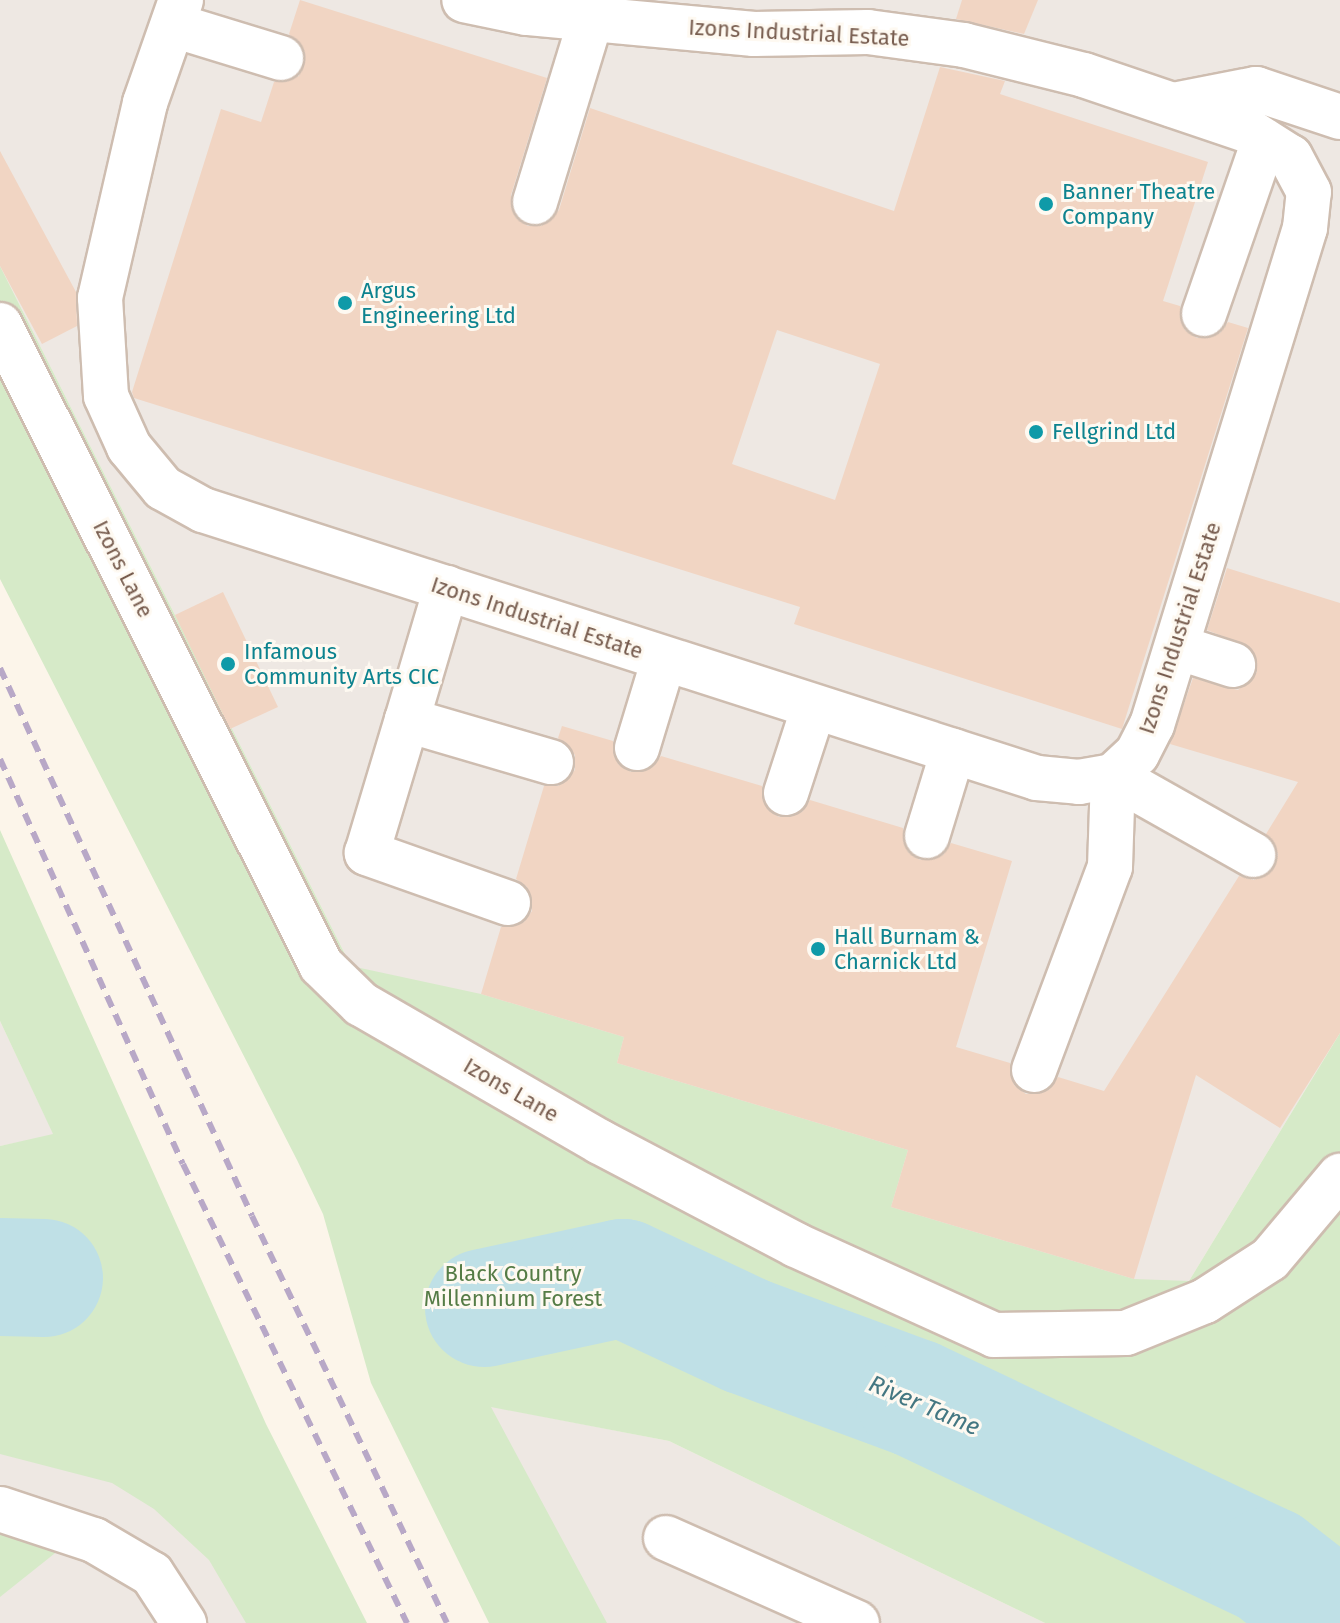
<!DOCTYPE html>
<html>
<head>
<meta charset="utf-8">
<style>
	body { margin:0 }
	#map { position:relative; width:1340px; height:1623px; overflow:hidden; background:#fcf5ea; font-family:"Fira Sans",sans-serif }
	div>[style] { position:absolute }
	.industrial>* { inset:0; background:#eee8e3 }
	.green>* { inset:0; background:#d6eac8 }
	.river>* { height:118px; margin:-59px; padding:0 59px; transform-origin:59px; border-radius:59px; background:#bfe0e6 }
	.building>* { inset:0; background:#f1d5c3 }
	.roads { filter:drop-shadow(2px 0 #cebdb0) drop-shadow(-2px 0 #cebdb0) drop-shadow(0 2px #cebdb0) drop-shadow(0 -2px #cebdb0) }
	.minor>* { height:44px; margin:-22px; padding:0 22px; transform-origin:22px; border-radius:22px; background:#fff }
	.rail>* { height:6px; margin-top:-3px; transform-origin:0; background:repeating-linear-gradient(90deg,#b8a8c7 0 12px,transparent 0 20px) }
	.dots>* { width:22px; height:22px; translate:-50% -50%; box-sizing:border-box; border:4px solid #fef9f1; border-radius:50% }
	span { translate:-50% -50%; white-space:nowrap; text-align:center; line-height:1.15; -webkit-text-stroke:6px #fef9f1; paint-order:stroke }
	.street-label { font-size:22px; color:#775c4e }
	.culture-label { font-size:22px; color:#0d838f }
	.left { translate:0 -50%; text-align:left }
	.park-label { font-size:22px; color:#557c46 }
	.water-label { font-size:24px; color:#447782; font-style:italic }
</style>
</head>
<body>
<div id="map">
	<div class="industrial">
		<i style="clip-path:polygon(0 0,1340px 0,1340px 1033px,1189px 1281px,981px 1284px,351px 966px,0 266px)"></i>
		<i style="clip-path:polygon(0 1021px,54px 1135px,0 1146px)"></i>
		<i style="clip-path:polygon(145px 1363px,268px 1623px,0 1623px,0 1392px)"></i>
		<i style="clip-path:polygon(453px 1399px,669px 1441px,1045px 1623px,572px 1623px)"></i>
	</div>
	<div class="green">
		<i style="clip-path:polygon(0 266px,351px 966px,481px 994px,624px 1037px,617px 1063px,908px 1150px,891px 1207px,1134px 1279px,1189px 1281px,1340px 1033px,1340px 1623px,1045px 1623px,669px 1441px,491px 1407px,607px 1623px,489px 1623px,371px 1383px,323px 1214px,297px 1160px,0 579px)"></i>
		<i style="clip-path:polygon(0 830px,266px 1424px,367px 1623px,246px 1623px,209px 1560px,154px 1509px,112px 1483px,0 1454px,0 1146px,53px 1134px,0 1021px)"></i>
		<i style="clip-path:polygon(0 1529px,64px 1546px,0 1597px)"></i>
	</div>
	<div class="river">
		<i style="left:0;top:1277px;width:44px;rotate:1.3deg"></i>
		<i style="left:484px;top:1308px;width:142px;rotate:-12.2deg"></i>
		<i style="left:623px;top:1278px;width:137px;rotate:25.1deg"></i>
		<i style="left:747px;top:1336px;width:179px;rotate:20.3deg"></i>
		<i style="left:915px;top:1398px;width:392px;rotate:25.4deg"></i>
		<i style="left:1269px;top:1566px;width:90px;rotate:37.8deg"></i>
	</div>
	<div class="building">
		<i style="clip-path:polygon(evenodd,300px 0,547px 78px,511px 195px,516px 218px,528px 226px,541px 226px,559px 210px,590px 108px,894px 211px,940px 67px,1005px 81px,1000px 94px,1208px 162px,1163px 301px,1180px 306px,1185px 330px,1197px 338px,1220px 333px,1228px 322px,1248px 328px,1122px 729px,794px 624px,800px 607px,134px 398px,132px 392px,221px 109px,261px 122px,274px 82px,299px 76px,305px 53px,289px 34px,300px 0,777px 330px,880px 364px,835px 500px,732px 464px,777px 330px)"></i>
		<i style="clip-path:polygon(962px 0,1038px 0,1024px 34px,956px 19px)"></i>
		<i style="clip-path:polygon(0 151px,76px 292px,77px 326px,42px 344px,0 266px)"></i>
		<i style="clip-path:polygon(1227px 568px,1340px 603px,1340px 1033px,1280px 1128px,1196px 1075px,1134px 1279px,891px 1207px,908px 1150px,617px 1063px,624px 1037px,481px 994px,501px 927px,524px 922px,532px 911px,527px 887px,516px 879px,544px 786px,558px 786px,575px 770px,575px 755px,558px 738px,562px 726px,613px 741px,618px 764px,631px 772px,653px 767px,661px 756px,762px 786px,767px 809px,779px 817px,802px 812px,810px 800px,903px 828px,908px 852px,920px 860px,943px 855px,951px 843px,1012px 861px,956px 1047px,1010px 1063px,1014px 1085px,1026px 1094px,1049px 1090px,1058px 1077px,1104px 1091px,1239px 876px,1254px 880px,1274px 868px,1278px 854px,1266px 834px,1298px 782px,1170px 744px,1193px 678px,1238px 690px,1257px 672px,1251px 648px,1207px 630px)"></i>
		<i style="clip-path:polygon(223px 592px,278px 707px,230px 729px,175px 615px)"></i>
	</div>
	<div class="roads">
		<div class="minor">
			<i style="left:181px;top:0;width:109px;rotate:109.3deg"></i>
			<i style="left:145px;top:103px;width:200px;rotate:103deg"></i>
			<i style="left:100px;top:298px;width:98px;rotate:86.5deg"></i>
			<i style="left:106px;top:396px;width:56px;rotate:65.7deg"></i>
			<i style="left:129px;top:447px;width:53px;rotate:50.3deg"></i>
			<i style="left:163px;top:488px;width:46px;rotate:28.8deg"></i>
			<i style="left:203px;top:510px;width:876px;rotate:17.81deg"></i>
			<i style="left:1037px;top:778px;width:42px;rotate:5.4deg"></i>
			<i style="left:1079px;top:782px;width:35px;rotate:-10deg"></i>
			<i style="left:1113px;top:776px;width:33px;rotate:-43deg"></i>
			<i style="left:1137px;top:754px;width:33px;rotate:-63deg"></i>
			<i style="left:1152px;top:725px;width:520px;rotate:-72.89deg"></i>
			<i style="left:1305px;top:228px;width:36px;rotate:-84deg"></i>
			<i style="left:1309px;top:192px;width:40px;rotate:-118deg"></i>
			<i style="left:1290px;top:157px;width:49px;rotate:-147.6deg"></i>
			<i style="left:1249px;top:131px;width:174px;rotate:-161.3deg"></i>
			<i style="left:1084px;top:75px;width:124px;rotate:-166deg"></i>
			<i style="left:964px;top:45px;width:97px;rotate:-172.3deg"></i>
			<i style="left:868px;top:32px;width:114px;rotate:179deg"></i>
			<i style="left:754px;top:34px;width:229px;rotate:-174.7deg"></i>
			<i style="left:526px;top:13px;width:63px;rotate:-168.2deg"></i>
			<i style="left:173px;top:25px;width:113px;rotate:17deg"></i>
			<i style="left:1173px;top:105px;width:85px;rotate:-10.9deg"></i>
			<i style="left:1256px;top:89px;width:89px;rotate:18.4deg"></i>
			<i style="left:535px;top:202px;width:191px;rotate:-73deg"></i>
			<i style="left:1204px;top:314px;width:183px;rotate:-70.9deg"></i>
			<i style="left:0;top:325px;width:716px;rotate:63.36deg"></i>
			<i style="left:321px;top:965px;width:56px;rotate:44.3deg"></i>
			<i style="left:361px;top:1004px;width:276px;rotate:30deg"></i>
			<i style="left:600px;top:1142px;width:221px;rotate:27.7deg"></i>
			<i style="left:796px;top:1245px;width:217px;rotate:24.4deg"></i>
			<i style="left:994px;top:1335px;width:132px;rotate:-0.9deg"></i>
			<i style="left:1126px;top:1333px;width:85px;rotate:-22.1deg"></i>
			<i style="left:1205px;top:1301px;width:77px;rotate:-32.9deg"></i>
			<i style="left:1270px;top:1259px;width:109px;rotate:-49.9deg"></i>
			<i style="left:1177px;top:647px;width:59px;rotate:17.8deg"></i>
			<i style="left:407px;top:720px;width:138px;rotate:-73.5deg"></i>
			<i style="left:637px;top:748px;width:93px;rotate:-73.1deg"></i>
			<i style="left:786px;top:793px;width:90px;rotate:-72deg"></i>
			<i style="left:927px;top:836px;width:89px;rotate:-73deg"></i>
			<i style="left:508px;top:903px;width:150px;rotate:-160.5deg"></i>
			<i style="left:367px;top:853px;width:139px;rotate:-73.3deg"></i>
			<i style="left:407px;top:720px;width:150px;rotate:16.3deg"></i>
			<i style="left:1034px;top:1070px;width:217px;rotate:-69.5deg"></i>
			<i style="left:1110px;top:867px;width:91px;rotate:-88.1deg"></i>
			<i style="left:1113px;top:776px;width:161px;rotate:29.4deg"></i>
			<i style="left:0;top:1509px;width:99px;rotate:18.3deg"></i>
			<i style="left:94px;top:1540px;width:67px;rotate:30.4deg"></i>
			<i style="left:152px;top:1574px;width:59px;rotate:56.9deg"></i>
			<i style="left:666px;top:1538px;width:209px;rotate:24deg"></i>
		</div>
	</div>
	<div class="rail">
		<i style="left:0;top:668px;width:603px;rotate:65.3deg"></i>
		<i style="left:252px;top:1216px;width:451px;rotate:64.4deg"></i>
		<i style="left:0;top:759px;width:444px;rotate:65.7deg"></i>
		<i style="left:183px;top:1164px;width:511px;rotate:63.99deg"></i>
	</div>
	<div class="dots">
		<i style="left:1046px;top:204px;background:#0f9aa8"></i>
		<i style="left:345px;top:303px;background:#0f9aa8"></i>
		<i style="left:1036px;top:432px;background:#0f9aa8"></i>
		<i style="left:228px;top:664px;background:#0f9aa8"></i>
		<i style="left:818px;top:949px;background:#0f9aa8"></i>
	</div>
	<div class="street-label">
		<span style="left:799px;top:33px;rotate:3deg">Izons Industrial Estate</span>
		<span style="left:123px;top:569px;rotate:63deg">Izons Lane</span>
		<span style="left:537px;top:618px;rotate:18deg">Izons Industrial Estate</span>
		<span style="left:1180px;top:628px;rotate:-72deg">Izons Industrial Estate</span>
		<span style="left:511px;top:1090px;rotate:30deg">Izons Lane</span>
	</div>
	<div class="culture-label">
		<span class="left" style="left:1062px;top:204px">Banner Theatre<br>Company</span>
		<span class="left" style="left:361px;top:303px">Argus<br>Engineering Ltd</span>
		<span class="left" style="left:1052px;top:432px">Fellgrind Ltd</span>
		<span class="left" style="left:244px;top:664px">Infamous<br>Community Arts CIC</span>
		<span class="left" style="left:834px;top:949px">Hall Burnam &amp;<br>Charnick Ltd</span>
	</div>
	<div class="park-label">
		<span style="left:513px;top:1286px">Black Country<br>Millennium Forest</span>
	</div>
	<div class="water-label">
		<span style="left:924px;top:1406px;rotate:23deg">River Tame</span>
	</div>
</div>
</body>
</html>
